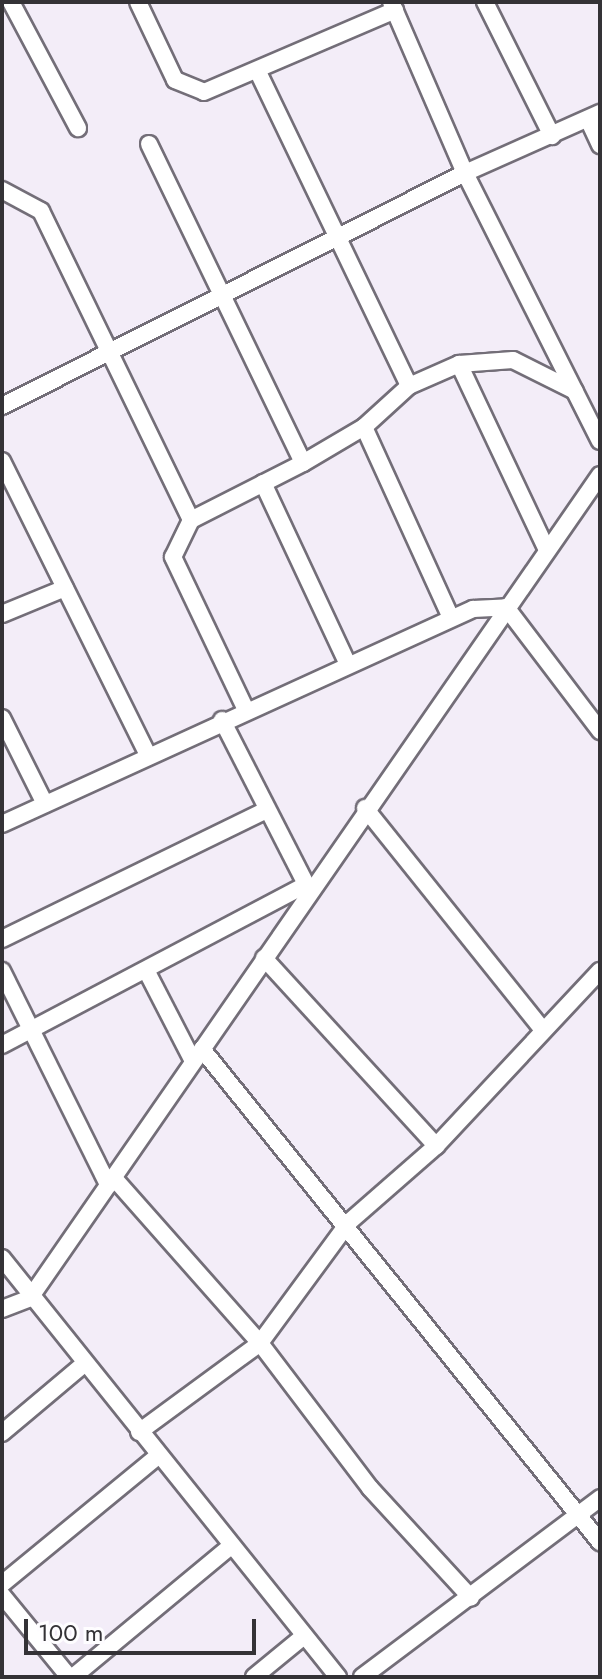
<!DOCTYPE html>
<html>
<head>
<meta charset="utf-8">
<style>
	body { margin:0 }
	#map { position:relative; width:602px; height:1679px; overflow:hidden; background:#f3edf8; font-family:Jost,sans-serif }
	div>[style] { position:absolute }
	.roads { filter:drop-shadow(2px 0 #736e78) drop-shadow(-2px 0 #736e78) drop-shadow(0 2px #736e78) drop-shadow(0 -2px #736e78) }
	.minor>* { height:16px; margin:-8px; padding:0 8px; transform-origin:8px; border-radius:8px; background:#fff }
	span { translate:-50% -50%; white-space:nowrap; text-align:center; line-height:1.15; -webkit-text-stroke:6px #fefdff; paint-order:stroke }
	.frame { position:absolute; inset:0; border:4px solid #343236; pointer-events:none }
	.scale { position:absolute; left:24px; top:1619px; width:232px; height:36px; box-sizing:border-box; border:4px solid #343236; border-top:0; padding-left:10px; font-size:24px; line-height:28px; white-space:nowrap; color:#343236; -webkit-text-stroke:6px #fefdff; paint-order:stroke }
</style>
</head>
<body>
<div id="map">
	<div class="roads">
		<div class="minor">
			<i style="left:11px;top:2px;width:143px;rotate:62deg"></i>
			<i style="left:138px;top:2px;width:86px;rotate:64.6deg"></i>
			<i style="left:175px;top:80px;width:31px;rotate:22deg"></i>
			<i style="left:204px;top:92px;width:208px;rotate:-23.2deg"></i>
			<i style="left:391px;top:2px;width:186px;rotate:66.6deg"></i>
			<i style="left:465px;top:173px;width:300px;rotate:63.3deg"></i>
			<i style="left:485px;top:2px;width:150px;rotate:63.4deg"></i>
			<i style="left:259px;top:74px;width:346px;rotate:64.3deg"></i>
			<i style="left:588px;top:119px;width:29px;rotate:65deg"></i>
			<i style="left:149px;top:144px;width:354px;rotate:64.2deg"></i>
			<i style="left:2px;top:190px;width:44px;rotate:28.3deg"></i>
			<i style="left:41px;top:211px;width:343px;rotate:64.1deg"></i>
			<i style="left:191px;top:520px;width:126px;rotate:-27deg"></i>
			<i style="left:303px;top:463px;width:71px;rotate:-30.5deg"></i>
			<i style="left:364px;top:427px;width:61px;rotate:-42.3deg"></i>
			<i style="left:409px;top:386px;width:55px;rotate:-23.7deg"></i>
			<i style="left:459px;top:364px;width:54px;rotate:-4.2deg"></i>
			<i style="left:513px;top:360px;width:69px;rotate:26.6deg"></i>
			<i style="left:459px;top:364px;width:204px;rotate:64.7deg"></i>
			<i style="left:2px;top:406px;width:518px;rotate:-26.71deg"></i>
			<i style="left:465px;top:173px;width:148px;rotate:-24deg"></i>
			<i style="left:364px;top:427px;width:208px;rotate:65.5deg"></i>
			<i style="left:2px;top:461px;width:326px;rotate:63.6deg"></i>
			<i style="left:263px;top:483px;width:198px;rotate:64.9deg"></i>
			<i style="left:191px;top:520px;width:41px;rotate:115.9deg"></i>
			<i style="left:173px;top:557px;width:170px;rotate:64.5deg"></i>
			<i style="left:2px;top:614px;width:68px;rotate:-22.4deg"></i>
			<i style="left:2px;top:718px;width:96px;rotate:63.4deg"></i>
			<i style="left:222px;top:720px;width:193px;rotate:62.9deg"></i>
			<i style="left:365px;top:808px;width:283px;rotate:51.3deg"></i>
			<i style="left:2px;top:824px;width:518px;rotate:-24.54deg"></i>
			<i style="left:473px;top:609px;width:33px;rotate:-3deg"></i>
			<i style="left:506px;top:607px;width:156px;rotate:52.8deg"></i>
			<i style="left:2px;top:939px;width:292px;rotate:-26deg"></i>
			<i style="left:264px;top:958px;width:255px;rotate:47.5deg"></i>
			<i style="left:146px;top:970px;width:102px;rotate:62.7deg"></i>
			<i style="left:2px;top:971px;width:239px;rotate:63.6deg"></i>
			<i style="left:2px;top:1045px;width:343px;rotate:-27.8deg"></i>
			<i style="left:202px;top:1049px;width:634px;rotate:51.09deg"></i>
			<i style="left:113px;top:1177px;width:222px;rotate:48.5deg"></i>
			<i style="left:260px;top:1343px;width:149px;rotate:-53.7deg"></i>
			<i style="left:348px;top:1223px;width:117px;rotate:-41.2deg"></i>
			<i style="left:436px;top:1146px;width:240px;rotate:-46.9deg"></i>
			<i style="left:2px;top:1258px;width:537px;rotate:51.27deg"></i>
			<i style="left:2px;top:1309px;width:30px;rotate:-21deg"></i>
			<i style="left:30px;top:1298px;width:1001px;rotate:-55.29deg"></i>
			<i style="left:139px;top:1432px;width:150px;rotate:-36.3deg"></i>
			<i style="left:260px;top:1343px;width:182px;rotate:52.8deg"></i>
			<i style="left:370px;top:1488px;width:149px;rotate:47.4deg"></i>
			<i style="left:2px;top:1433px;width:107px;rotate:-40.1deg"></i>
			<i style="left:2px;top:1584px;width:202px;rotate:-39.4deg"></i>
			<i style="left:2px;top:1595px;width:106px;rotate:50.7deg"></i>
			<i style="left:73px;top:1677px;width:205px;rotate:-39.7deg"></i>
			<i style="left:254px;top:1677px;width:65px;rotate:-39.4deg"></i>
			<i style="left:362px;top:1677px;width:298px;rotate:-36.9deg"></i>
		</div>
	</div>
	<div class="frame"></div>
	<div class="scale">100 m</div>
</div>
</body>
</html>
